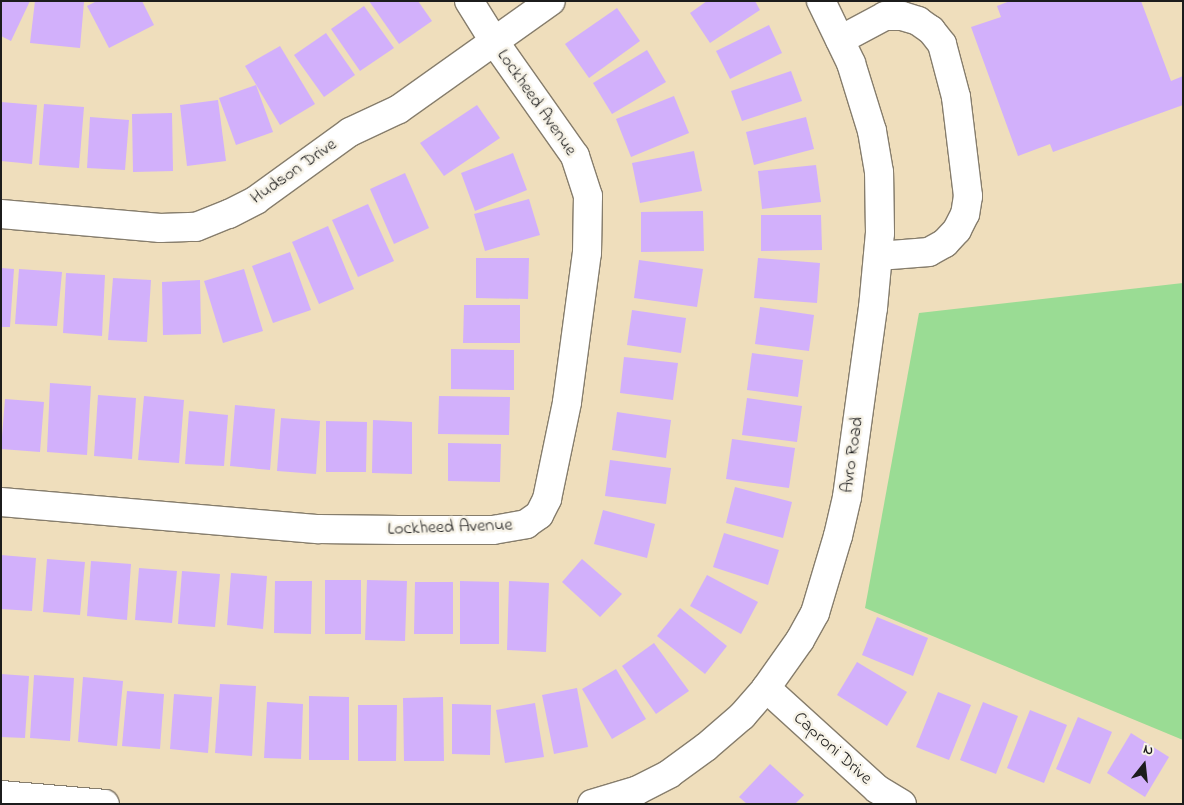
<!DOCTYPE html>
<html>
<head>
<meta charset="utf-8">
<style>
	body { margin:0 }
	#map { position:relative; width:1184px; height:805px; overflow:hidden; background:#efdebc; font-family:"Indie Flower",sans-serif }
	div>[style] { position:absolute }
	.green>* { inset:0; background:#9adc94 }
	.building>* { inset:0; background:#d2b0fb }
	.roads { filter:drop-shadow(1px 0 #867d6c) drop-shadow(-1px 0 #867d6c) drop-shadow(0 1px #867d6c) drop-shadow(0 -1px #867d6c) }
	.minor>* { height:28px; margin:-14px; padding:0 14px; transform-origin:14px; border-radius:14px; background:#fff }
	span { translate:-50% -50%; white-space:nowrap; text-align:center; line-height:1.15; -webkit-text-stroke:5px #f7f3e8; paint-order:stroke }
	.street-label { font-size:18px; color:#1c1c1c }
	.frame { position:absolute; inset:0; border:2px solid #1c1c1c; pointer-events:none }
	.north { position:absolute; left:1119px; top:740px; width:50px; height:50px; -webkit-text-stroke:4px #f7f3e8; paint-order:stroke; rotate:16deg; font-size:14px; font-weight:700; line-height:20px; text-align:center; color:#1c1c1c }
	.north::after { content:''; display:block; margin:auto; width:18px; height:22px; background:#1c1c1c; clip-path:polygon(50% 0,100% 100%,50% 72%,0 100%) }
</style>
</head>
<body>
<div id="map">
	<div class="green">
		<i style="clip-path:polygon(1183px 283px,1183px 740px,865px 608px,919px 313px)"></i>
	</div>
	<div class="building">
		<i style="clip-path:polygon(1px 1px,30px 1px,11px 41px,1px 36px)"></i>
		<i style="clip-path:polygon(35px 1px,84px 2px,80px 48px,30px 43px)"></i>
		<i style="clip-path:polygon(97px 1px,142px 1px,154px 25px,109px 48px,87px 6px)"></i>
		<i style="clip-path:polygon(369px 1px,418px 1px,432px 21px,399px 44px)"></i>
		<i style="clip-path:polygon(707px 1px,755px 1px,760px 10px,710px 43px,690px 13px)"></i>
		<i style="clip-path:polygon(1010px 1px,1141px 1px,1171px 81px,1183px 76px,1183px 105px,1053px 152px,1050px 144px,1018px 156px,971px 27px,1001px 17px,997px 6px)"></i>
		<i style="clip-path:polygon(364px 6px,394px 48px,360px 71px,331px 29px)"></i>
		<i style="clip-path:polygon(617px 8px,640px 41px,589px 78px,565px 44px)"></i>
		<i style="clip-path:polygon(769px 25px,782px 53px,730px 79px,716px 51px)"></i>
		<i style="clip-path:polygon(326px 33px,355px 75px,324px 97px,294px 55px)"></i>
		<i style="clip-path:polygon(280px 46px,315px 104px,280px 125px,245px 66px)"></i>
		<i style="clip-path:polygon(647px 50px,666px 82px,612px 114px,593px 83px)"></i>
		<i style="clip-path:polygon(791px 71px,802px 101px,742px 121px,731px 91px)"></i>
		<i style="clip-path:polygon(256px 85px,273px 132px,236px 145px,219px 98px)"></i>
		<i style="clip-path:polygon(674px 96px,689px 133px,631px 157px,616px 119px)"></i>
		<i style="clip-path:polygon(218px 100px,226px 161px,187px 166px,180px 105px)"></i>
		<i style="clip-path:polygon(1px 102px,37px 105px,32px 164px,1px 161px)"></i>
		<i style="clip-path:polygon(44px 104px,84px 107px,79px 168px,39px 165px)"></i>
		<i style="clip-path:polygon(477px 105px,500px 138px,444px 176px,420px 143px)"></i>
		<i style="clip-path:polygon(172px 113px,173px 171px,133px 172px,132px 114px)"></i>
		<i style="clip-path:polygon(90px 117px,129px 120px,125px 170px,87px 168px)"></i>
		<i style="clip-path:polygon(806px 117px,814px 149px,754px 165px,746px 132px)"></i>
		<i style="clip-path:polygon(694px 151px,702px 191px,640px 203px,632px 163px)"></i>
		<i style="clip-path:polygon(513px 153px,527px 190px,475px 211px,461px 173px)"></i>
		<i style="clip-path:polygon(816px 165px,821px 202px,762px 209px,758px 171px)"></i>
		<i style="clip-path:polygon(405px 173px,429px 228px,394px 244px,370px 189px)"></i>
		<i style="clip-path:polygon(529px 199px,540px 235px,485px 251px,474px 214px)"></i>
		<i style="clip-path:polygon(368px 204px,394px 261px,358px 277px,332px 220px)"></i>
		<i style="clip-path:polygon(703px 211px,704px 251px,641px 252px,641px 212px)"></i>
		<i style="clip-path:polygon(761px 215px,821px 215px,822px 250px,761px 251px)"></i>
		<i style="clip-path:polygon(328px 226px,354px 289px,319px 304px,292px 242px)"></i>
		<i style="clip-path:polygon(290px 252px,311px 310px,273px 323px,252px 266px)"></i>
		<i style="clip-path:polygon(476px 258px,529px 258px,528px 299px,476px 298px)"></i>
		<i style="clip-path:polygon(758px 258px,820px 263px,817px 303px,754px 298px)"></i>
		<i style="clip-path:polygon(639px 260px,703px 269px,697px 307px,634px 298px)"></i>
		<i style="clip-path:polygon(1px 268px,14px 269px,10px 327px,1px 327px)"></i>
		<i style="clip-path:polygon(19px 269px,62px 272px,57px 326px,15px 324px)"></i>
		<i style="clip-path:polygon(244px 269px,263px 331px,223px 343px,204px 281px)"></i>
		<i style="clip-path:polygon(66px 273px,105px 275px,102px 336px,63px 333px)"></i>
		<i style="clip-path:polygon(113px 278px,151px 280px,147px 342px,108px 340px)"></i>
		<i style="clip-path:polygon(200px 280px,201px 334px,163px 335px,162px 282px)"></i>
		<i style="clip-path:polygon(464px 305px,520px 305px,520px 343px,463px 343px)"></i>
		<i style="clip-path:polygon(760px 307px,814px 315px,809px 351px,755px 344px)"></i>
		<i style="clip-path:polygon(632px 310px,686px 318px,681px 353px,627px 345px)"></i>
		<i style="clip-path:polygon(451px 349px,514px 350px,514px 390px,451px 389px)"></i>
		<i style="clip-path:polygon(752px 353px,803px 360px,798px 397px,747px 390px)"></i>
		<i style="clip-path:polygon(624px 357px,678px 363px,673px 400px,620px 393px)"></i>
		<i style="clip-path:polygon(50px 383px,91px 386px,87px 455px,47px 452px)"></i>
		<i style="clip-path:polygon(98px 395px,136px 398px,132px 459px,94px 456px)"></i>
		<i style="clip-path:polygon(144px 396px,184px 400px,179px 463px,138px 460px)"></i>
		<i style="clip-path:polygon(439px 396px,510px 397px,509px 435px,438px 434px)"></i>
		<i style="clip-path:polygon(747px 398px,802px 406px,797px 442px,742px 435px)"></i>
		<i style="clip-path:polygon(5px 399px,44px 402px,40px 452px,1px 449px)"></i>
		<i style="clip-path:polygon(235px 405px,275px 409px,270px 470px,230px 466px)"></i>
		<i style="clip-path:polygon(189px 411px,228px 415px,224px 466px,185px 464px)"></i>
		<i style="clip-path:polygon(617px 412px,671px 420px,666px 458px,612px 450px)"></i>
		<i style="clip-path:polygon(281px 418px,320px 421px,316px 474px,277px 471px)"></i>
		<i style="clip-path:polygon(373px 420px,412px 422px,412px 474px,372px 473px)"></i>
		<i style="clip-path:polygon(326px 421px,367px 422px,366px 472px,326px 472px)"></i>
		<i style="clip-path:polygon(732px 439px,795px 448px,789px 488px,726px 479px)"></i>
		<i style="clip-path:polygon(448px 443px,501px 444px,500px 482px,448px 481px)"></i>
		<i style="clip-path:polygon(610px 460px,671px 468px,666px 504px,605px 496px)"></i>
		<i style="clip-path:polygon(735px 487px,792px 502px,783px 538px,726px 523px)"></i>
		<i style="clip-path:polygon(603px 510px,655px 524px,647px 558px,594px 544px)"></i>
		<i style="clip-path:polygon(724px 533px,779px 550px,768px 585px,713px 567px)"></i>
		<i style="clip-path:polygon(1px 555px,36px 558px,32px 611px,1px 609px)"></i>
		<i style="clip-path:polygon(47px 559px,85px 562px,80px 615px,43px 612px)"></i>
		<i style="clip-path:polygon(582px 559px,622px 594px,600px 617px,562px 582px)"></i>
		<i style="clip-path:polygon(91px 561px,131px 564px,127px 620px,87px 616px)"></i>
		<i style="clip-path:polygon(139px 568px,177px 571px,172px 623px,135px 620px)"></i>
		<i style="clip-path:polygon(182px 571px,220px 574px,215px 627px,178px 624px)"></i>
		<i style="clip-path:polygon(231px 573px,267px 576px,263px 629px,227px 625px)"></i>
		<i style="clip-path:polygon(707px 575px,758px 602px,741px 634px,690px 606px)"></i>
		<i style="clip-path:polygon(325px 580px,361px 580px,361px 634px,325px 634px)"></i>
		<i style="clip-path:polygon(367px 580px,407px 581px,405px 641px,365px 640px)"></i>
		<i style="clip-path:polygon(275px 581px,312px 581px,311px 634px,274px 633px)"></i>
		<i style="clip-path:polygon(460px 581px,499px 582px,499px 644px,460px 644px)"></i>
		<i style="clip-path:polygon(509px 581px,549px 583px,546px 652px,507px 650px)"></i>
		<i style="clip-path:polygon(415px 582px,453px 582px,453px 634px,414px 634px)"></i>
		<i style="clip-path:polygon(680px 608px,727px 646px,705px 674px,657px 636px)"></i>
		<i style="clip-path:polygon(877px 617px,928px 638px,913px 676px,862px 655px)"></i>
		<i style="clip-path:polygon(654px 643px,689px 691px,656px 714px,622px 666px)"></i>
		<i style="clip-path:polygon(857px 662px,907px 692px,887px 726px,837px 695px)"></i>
		<i style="clip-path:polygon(616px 669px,646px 719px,612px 739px,582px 689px)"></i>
		<i style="clip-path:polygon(1px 674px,29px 676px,25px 738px,1px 737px)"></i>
		<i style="clip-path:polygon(34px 675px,74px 678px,70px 741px,30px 738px)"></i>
		<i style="clip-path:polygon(83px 677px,123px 681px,117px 746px,78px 742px)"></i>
		<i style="clip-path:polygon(220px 684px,256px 686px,252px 756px,215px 753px)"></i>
		<i style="clip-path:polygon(577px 688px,588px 747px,554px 754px,542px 695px)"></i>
		<i style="clip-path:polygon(127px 691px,164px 694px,160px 749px,122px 746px)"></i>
		<i style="clip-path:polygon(938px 692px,971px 705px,949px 760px,916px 747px)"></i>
		<i style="clip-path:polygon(174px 694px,212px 697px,208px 753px,170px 749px)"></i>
		<i style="clip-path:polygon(309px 696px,349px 697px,349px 760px,309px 760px)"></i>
		<i style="clip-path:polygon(443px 697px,444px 761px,404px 761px,403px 698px)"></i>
		<i style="clip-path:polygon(267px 702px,303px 704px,301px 759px,264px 758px)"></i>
		<i style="clip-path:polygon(983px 702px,1018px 716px,996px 774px,960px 760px)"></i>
		<i style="clip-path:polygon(535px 703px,544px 757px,505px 763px,496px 710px)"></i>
		<i style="clip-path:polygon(452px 704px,491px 705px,490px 755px,452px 754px)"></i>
		<i style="clip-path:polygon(358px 705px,397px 705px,396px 761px,358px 761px)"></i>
		<i style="clip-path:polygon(1030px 710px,1067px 725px,1044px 783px,1007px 768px)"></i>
		<i style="clip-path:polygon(1078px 717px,1112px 732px,1090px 784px,1056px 769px)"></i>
		<i style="clip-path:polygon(1131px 733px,1169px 757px,1145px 797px,1107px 773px)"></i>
		<i style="clip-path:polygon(770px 764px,804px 795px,795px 804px,747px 804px,739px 797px)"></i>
	</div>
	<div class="roads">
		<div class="minor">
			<i style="left:840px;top:40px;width:51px;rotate:-28.1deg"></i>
			<i style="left:885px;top:16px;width:17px"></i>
			<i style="left:902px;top:16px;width:17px;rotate:17deg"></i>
			<i style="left:918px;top:21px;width:16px;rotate:35deg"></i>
			<i style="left:931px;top:30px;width:18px;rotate:52deg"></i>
			<i style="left:942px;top:44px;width:55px;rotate:75.2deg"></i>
			<i style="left:956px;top:97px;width:100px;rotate:83.1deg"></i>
			<i style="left:968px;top:196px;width:18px;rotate:99deg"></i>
			<i style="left:965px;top:214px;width:18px;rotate:117deg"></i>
			<i style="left:957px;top:230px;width:18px;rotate:133deg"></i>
			<i style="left:945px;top:243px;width:18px;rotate:151deg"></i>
			<i style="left:929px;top:252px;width:51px;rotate:175.5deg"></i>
			<i style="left:1px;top:214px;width:160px;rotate:5deg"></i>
			<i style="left:160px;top:228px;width:36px;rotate:-2deg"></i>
			<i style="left:196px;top:227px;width:35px;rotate:-22deg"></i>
			<i style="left:229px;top:214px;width:30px;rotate:-27deg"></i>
			<i style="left:256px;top:200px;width:116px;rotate:-35.9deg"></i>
			<i style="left:350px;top:132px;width:54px;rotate:-25.1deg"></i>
			<i style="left:399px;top:109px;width:186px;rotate:-35.4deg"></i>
			<i style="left:1px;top:502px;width:319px;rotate:4.9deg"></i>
			<i style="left:319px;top:529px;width:80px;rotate:0.7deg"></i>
			<i style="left:399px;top:530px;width:94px"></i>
			<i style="left:493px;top:530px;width:34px;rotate:-10deg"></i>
			<i style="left:526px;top:524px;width:16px;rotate:-35deg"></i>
			<i style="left:539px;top:515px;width:18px;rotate:-63deg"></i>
			<i style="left:547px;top:499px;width:99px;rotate:-78.3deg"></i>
			<i style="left:567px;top:402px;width:150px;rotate:-82.4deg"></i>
			<i style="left:587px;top:253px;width:57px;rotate:-89deg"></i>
			<i style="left:588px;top:196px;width:42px;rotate:-108deg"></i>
			<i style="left:575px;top:156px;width:141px;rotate:-125.2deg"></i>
			<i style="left:494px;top:41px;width:47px;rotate:-122deg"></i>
			<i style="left:766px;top:688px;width:150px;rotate:42.3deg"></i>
			<i style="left:877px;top:789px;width:29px;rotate:31deg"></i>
			<i style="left:1px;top:795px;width:104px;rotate:4.9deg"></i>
			<i style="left:592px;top:804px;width:48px;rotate:-16.9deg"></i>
			<i style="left:638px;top:790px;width:35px;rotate:-27deg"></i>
			<i style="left:669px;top:774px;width:46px;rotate:-36.1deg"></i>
			<i style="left:706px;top:747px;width:48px;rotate:-40.7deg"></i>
			<i style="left:742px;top:716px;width:37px;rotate:-49deg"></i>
			<i style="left:766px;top:688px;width:59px;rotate:-54.7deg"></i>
			<i style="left:800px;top:640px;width:31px;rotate:-61deg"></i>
			<i style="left:815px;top:613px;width:80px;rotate:-73.4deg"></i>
			<i style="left:838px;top:536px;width:40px;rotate:-77deg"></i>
			<i style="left:847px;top:497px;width:191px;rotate:-82.2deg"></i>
			<i style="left:873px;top:308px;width:75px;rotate:-84.7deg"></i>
			<i style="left:880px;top:233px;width:61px;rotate:-90.9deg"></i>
			<i style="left:879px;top:172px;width:42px;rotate:-99.7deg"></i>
			<i style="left:872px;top:131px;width:71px;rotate:-107.2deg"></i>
			<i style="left:851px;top:63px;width:69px;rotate:-115.8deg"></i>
		</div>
	</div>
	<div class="street-label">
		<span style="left:536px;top:103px;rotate:55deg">Lockheed Avenue</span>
		<span style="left:294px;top:172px;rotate:-35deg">Hudson Drive</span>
		<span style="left:853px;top:455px;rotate:-82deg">Avro Road</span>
		<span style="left:450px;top:528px;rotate:-2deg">Lockheed Avenue</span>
		<span style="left:832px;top:749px;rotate:42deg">Caproni Drive</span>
	</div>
	<div class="frame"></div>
	<div class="north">N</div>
</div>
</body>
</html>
